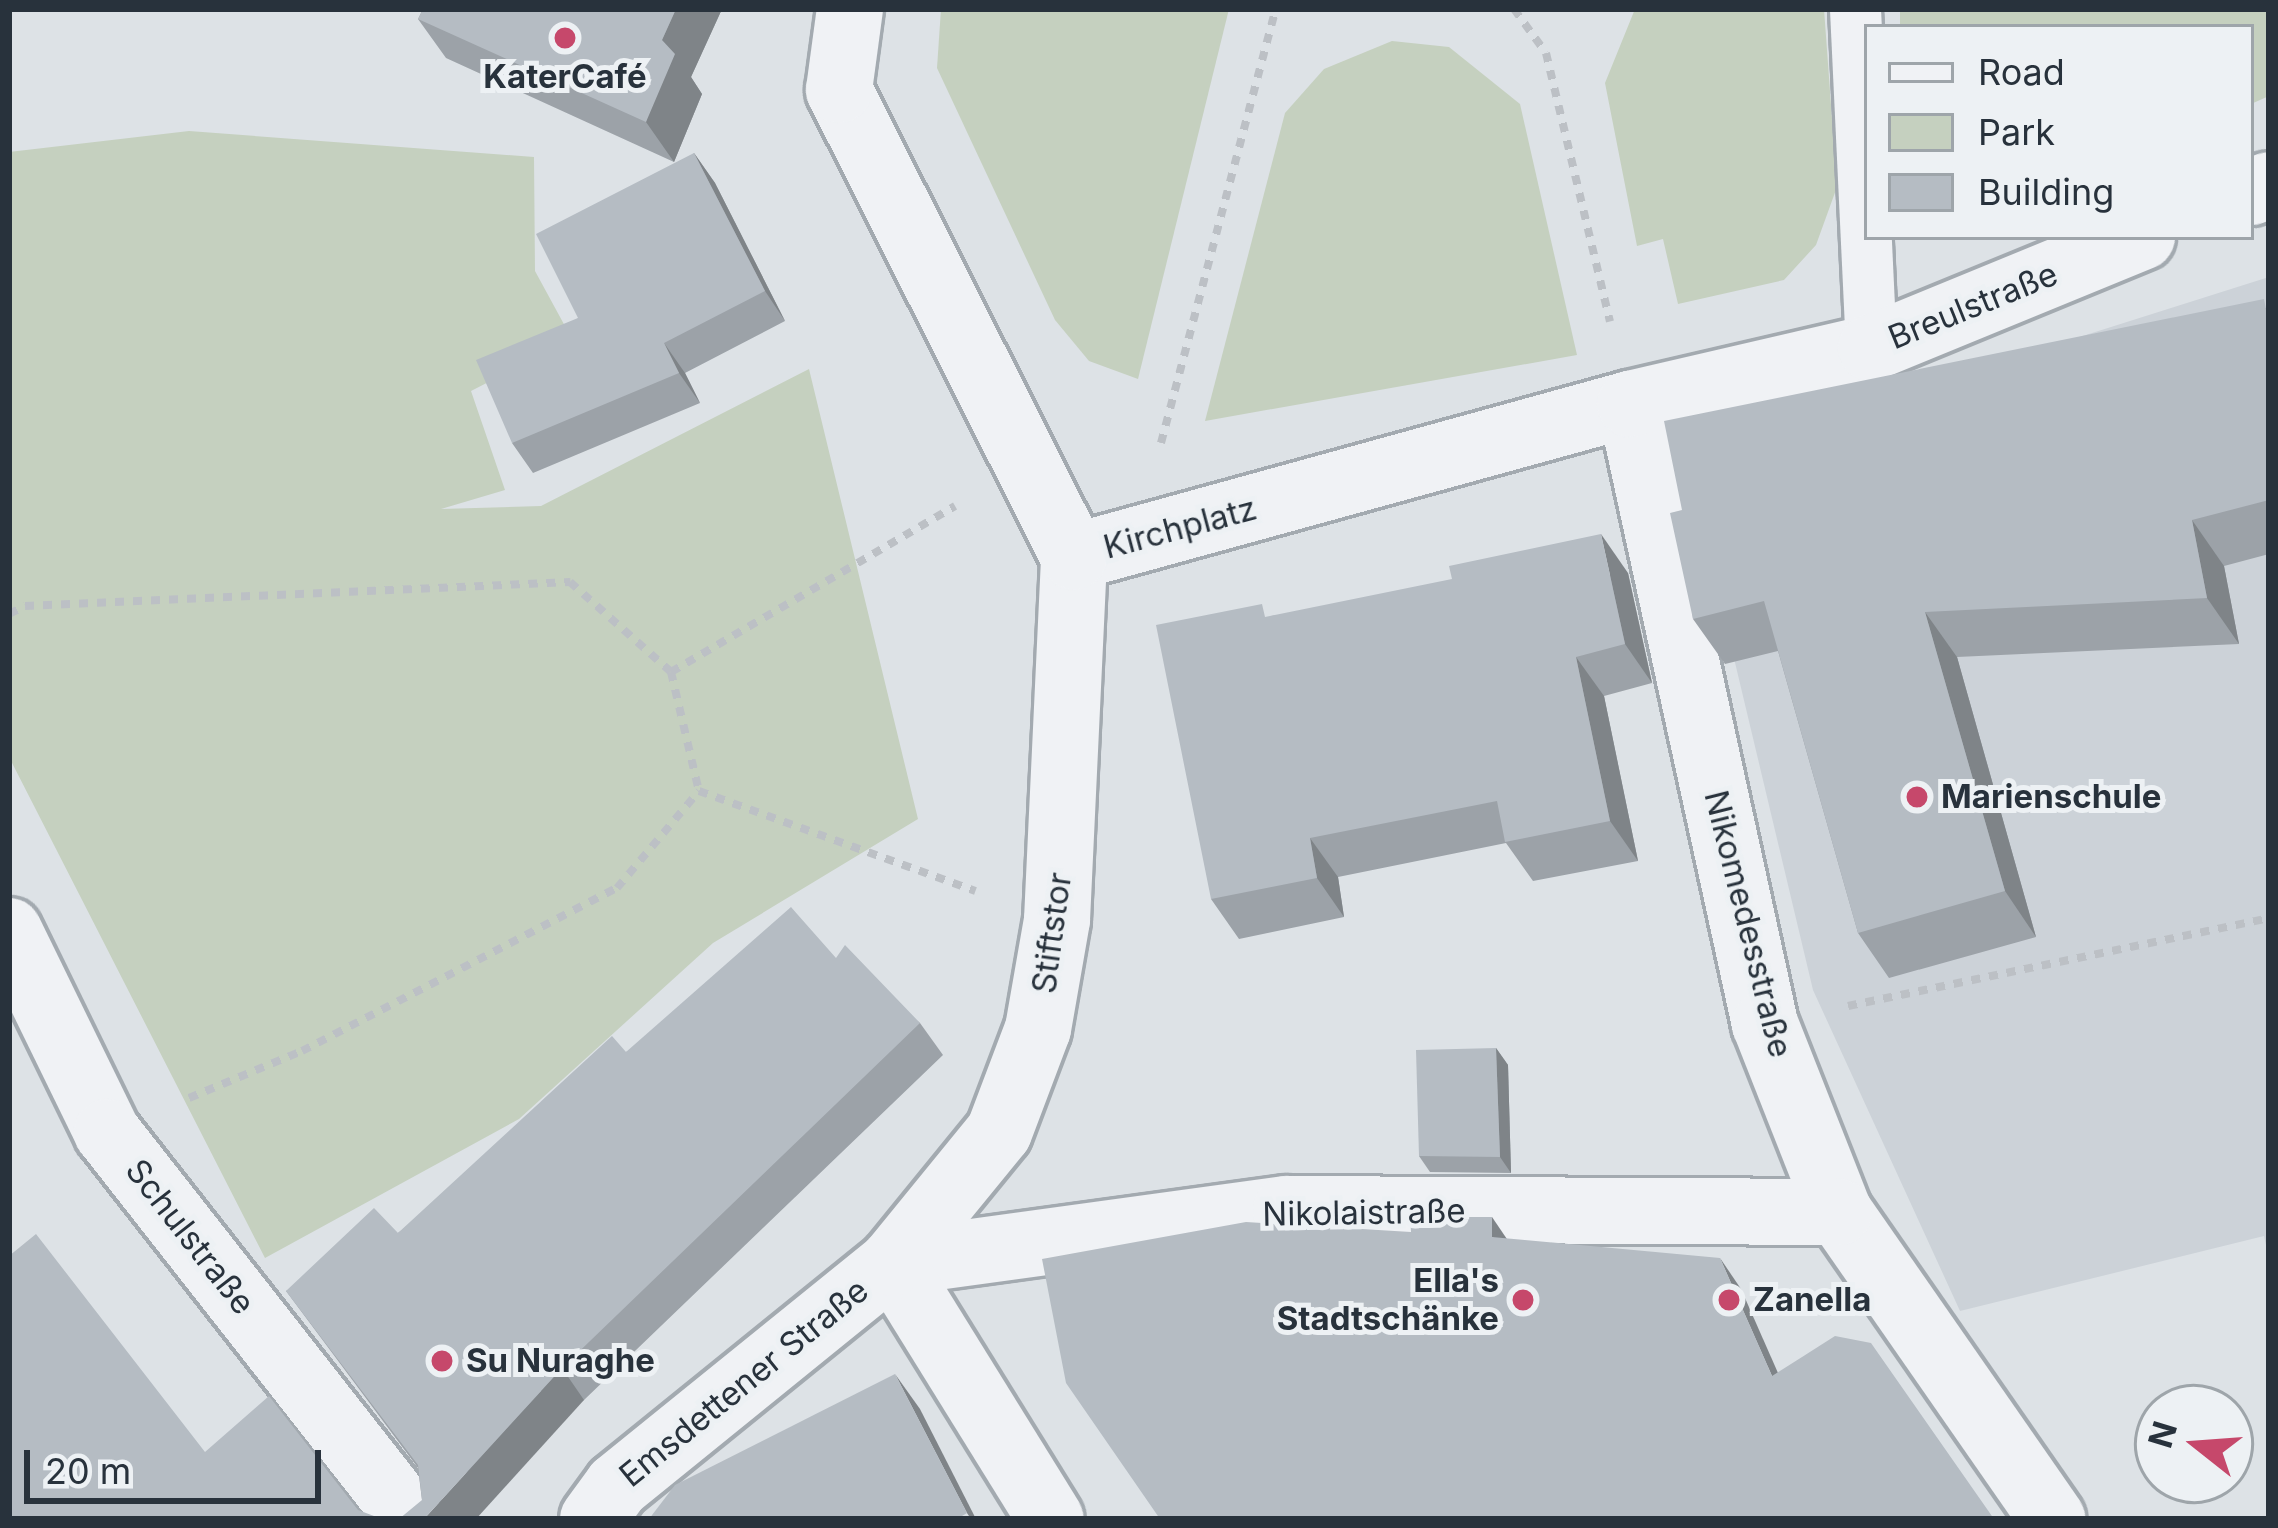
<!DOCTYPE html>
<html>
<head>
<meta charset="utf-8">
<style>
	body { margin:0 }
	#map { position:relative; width:2278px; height:1528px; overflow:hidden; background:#dde2e6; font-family:Inter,sans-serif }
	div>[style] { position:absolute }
	.built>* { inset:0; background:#ccd2d8 }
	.green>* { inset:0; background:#c5d0bf }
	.path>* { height:8px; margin-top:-4px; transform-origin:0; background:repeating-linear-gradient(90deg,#bcc0c5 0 9px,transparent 0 18px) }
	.roads { filter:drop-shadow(3px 0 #a3aab0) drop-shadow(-3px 0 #a3aab0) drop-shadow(0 3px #a3aab0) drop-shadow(0 -3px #a3aab0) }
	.service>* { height:51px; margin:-25.5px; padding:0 25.5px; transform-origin:25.5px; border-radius:25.5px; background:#f0f2f5 }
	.pedestrian>* { height:66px; margin:-33px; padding:0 33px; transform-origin:33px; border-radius:33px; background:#f0f2f5 }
	.minor>* { height:66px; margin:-33px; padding:0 33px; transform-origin:33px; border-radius:33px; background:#f0f2f5 }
	.wall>* { inset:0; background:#9ca2a8 }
	.shaded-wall>* { inset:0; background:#7f8488 }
	.building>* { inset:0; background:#b5bcc3 }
	.dots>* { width:33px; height:33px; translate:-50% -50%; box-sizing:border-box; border:6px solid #edf1f4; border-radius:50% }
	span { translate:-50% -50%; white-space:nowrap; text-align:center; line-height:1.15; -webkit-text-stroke:10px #edf1f4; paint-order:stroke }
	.poi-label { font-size:33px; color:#28323c; font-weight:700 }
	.left { translate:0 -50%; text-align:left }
	.right { translate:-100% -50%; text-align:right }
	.street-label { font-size:33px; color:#28323c }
	.frame { position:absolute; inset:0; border:12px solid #28323c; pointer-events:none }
	.legend { position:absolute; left:1864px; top:24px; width:390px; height:216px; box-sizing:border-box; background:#edf1f4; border:3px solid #9ea5aa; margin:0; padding:15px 21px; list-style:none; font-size:36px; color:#28323c }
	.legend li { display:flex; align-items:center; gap:24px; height:60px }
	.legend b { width:60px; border:3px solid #9ea5aa }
	.north { position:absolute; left:2134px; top:1384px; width:120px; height:120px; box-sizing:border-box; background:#edf1f4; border:3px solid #9ea5aa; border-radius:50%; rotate:287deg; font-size:33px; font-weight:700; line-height:48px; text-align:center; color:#28323c }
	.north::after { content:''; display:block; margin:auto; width:42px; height:54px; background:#c6486b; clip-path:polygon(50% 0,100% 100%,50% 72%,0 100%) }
	.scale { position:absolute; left:24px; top:1450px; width:297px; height:54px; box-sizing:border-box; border:6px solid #28323c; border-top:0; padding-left:15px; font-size:36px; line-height:42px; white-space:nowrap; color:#28323c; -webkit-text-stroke:9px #edf1f4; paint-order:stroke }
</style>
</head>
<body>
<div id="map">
	<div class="built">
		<i style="clip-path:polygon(2269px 277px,2269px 1259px,2264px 1236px,1960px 1311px,1813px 990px,1687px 461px)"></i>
	</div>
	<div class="green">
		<i style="clip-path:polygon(941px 9px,1229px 9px,1138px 379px,1089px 361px,1055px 320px,937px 68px)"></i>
		<i style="clip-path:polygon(1635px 9px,1824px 9px,1837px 187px,1816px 245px,1784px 280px,1678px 304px,1663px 239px,1637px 246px,1605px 83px)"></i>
		<i style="clip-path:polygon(1900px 9px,2269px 9px,2269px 96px,2251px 104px,2251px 27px,1900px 27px)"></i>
		<i style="clip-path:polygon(1392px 41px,1449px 47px,1520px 104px,1577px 355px,1205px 421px,1285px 113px,1324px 69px)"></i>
		<i style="clip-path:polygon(189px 131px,534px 157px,535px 271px,572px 339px,471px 391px,505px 490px,441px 509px,541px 506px,809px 369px,918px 819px,713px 943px,519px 1119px,265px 1258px,9px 757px,9px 152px)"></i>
	</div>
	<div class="path">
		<i style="left:1514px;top:9px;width:54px;rotate:54deg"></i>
		<i style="left:1546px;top:53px;width:276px;rotate:76.6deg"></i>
		<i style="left:1161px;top:443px;width:449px;rotate:-75.2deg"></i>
		<i style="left:9px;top:614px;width:18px;rotate:-27deg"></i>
		<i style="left:25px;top:606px;width:546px;rotate:-2.52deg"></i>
		<i style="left:570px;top:582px;width:135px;rotate:41.7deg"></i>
		<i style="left:671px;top:672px;width:122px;rotate:76.8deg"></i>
		<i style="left:699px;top:791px;width:294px;rotate:19.9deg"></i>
		<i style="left:671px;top:672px;width:329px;rotate:-30.3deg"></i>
		<i style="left:1848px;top:1006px;width:430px;rotate:-11.8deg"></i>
		<i style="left:189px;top:1098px;width:122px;rotate:-22.6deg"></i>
		<i style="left:302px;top:1051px;width:355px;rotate:-27.4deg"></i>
		<i style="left:617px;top:888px;width:127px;rotate:-49.8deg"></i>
	</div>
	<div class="roads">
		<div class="service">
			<i style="left:1855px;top:9px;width:339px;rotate:87.3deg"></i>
		</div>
		<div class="pedestrian">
			<i style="left:1630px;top:404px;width:635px;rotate:77.72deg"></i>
			<i style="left:1765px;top:1024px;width:202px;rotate:68.5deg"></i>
			<i style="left:1839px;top:1212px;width:374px;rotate:55.2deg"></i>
		</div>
		<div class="minor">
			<i style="left:2251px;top:192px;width:19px;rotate:-21deg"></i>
			<i style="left:1074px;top:557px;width:577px;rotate:-15.39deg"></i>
			<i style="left:1630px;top:404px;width:247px;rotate:-13.1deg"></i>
			<i style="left:1871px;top:348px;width:293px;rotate:-22.3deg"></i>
			<i style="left:9px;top:931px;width:224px;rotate:64deg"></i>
			<i style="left:107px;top:1132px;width:492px;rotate:51.9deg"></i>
			<i style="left:892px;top:1263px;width:398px;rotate:-7.8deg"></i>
			<i style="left:1286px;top:1209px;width:553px;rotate:0.31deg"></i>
			<i style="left:892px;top:1263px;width:301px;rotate:58.2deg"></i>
			<i style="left:593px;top:1519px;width:41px;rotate:-54deg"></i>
			<i style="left:617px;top:1486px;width:354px;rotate:-39deg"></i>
			<i style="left:892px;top:1263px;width:169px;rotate:-50.8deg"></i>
			<i style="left:999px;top:1132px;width:110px;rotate:-69.3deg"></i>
			<i style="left:1038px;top:1029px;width:111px;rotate:-80.1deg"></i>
			<i style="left:1057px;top:920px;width:363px;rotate:-87.3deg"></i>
			<i style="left:1074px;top:557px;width:523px;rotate:-116.71deg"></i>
			<i style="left:839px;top:90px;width:82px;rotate:-82.3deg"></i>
		</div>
	</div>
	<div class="wall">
		<i style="clip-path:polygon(423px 9px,722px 9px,691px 77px,702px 94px,674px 162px,446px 58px,418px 19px)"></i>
		<i style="clip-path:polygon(694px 153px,715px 183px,785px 321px,685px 373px,700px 403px,533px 473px,512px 443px,578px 318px)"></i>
		<i style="clip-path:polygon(2269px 307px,2269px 554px,2224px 566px,2239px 644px,1957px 657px,2036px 937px,1889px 978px,1858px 933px,1778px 651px,1725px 664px,1693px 619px,1682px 510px)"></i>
		<i style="clip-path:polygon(1628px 573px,1652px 683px,1604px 696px,1638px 861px,1533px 881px,1506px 843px,1338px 877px,1344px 917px,1239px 939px,1211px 899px,1271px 616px)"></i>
		<i style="clip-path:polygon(836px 958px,920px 1023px,943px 1055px,584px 1400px,422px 1500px,418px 1468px,286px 1291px,398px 1233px,626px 1052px)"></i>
		<i style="clip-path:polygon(1496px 1048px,1508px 1065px,1511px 1173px,1430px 1172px,1419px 1156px)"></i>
	</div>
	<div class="shaded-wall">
		<i style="clip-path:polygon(676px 9px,722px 9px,691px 77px,702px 94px,674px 162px,646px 122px,662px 40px)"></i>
		<i style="clip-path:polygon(694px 153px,715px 183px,785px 321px,765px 291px)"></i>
		<i style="clip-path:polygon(664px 343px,685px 373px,700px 403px,679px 373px)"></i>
		<i style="clip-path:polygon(2192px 520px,2224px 566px,2239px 644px,2207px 598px)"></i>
		<i style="clip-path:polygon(1601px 534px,1628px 573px,1652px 683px,1625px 644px)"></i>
		<i style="clip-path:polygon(1925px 612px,1957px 657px,2036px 937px,2005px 891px)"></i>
		<i style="clip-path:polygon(1576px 657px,1604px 696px,1638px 861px,1610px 821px)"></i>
		<i style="clip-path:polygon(1310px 838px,1338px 877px,1344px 917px,1317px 878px)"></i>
		<i style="clip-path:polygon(1496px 1048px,1508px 1065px,1511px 1173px,1500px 1157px)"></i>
		<i style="clip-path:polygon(1492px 1217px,1513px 1248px,1492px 1237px)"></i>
		<i style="clip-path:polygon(1720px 1258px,1741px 1289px,1793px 1407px,1772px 1376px)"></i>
		<i style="clip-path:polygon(562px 1368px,584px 1400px,476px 1519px,424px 1519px)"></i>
		<i style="clip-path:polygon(895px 1374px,920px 1409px,976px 1519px,971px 1519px,967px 1513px)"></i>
	</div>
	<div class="building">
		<i style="clip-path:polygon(423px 9px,676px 9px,662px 40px,675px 54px,646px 122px,418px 19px)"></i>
		<i style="clip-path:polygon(694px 153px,765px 291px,664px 343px,679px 373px,512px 443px,476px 360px,578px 318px,536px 234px)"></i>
		<i style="clip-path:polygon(2264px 299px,2269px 325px,2269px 500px,2192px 520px,2207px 598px,1925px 612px,2005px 891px,1858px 933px,1764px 601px,1693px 619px,1670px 513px,1682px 510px,1664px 421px)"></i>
		<i style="clip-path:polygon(1601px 534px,1625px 644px,1576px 657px,1610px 821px,1505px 842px,1497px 801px,1310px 838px,1317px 878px,1211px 899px,1156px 625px,1262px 604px,1265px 617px,1452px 579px,1449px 566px)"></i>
		<i style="clip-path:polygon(791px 907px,836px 958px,845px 945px,920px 1023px,562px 1368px,424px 1519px,399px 1519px,422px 1500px,418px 1465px,286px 1291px,374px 1208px,398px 1233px,612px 1036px,626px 1052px)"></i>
		<i style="clip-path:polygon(1496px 1048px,1500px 1157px,1419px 1156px,1416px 1050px)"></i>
		<i style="clip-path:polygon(1410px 1217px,1492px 1217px,1492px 1237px,1720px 1258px,1772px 1376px,1835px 1336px,1871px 1343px,1994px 1519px,1160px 1519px,1066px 1383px,1042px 1259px,1246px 1222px,1411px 1232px)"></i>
		<i style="clip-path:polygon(36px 1234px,205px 1452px,269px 1396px,358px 1510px,382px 1519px,9px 1519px,9px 1256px)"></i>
		<i style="clip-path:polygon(895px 1374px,967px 1513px,957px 1519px,649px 1519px,675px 1485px)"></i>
	</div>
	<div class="dots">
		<i style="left:565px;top:38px;background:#c6486b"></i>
		<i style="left:1917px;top:797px;background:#c6486b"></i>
		<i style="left:1523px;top:1300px;background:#c6486b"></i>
		<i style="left:1729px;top:1300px;background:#c6486b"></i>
		<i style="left:442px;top:1361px;background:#c6486b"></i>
	</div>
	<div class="poi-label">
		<span style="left:565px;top:77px">KaterCafé</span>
		<span class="left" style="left:1941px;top:797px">Marienschule</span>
		<span class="right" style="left:1499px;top:1300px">Ella's<br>Stadtschänke</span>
		<span class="left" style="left:1753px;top:1300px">Zanella</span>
		<span class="left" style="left:466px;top:1361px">Su Nuraghe</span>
	</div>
	<div class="street-label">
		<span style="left:1973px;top:306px;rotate:-22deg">Breulstraße</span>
		<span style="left:1180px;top:528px;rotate:-15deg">Kirchplatz</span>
		<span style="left:1748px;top:924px;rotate:76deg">Nikomedesstraße</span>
		<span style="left:1052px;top:933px;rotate:-82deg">Stiftstor</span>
		<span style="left:1364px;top:1213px;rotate:-1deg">Nikolaistraße</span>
		<span style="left:190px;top:1237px;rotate:52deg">Schulstraße</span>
		<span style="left:744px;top:1383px;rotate:-39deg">Emsdettener Straße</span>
	</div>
	<div class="frame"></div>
	<ul class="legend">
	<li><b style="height:15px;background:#f0f2f5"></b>Road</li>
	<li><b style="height:33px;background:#c5d0bf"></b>Park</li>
	<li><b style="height:33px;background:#b5bcc3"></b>Building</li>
	</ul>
	<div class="north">N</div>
	<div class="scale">20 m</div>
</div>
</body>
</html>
